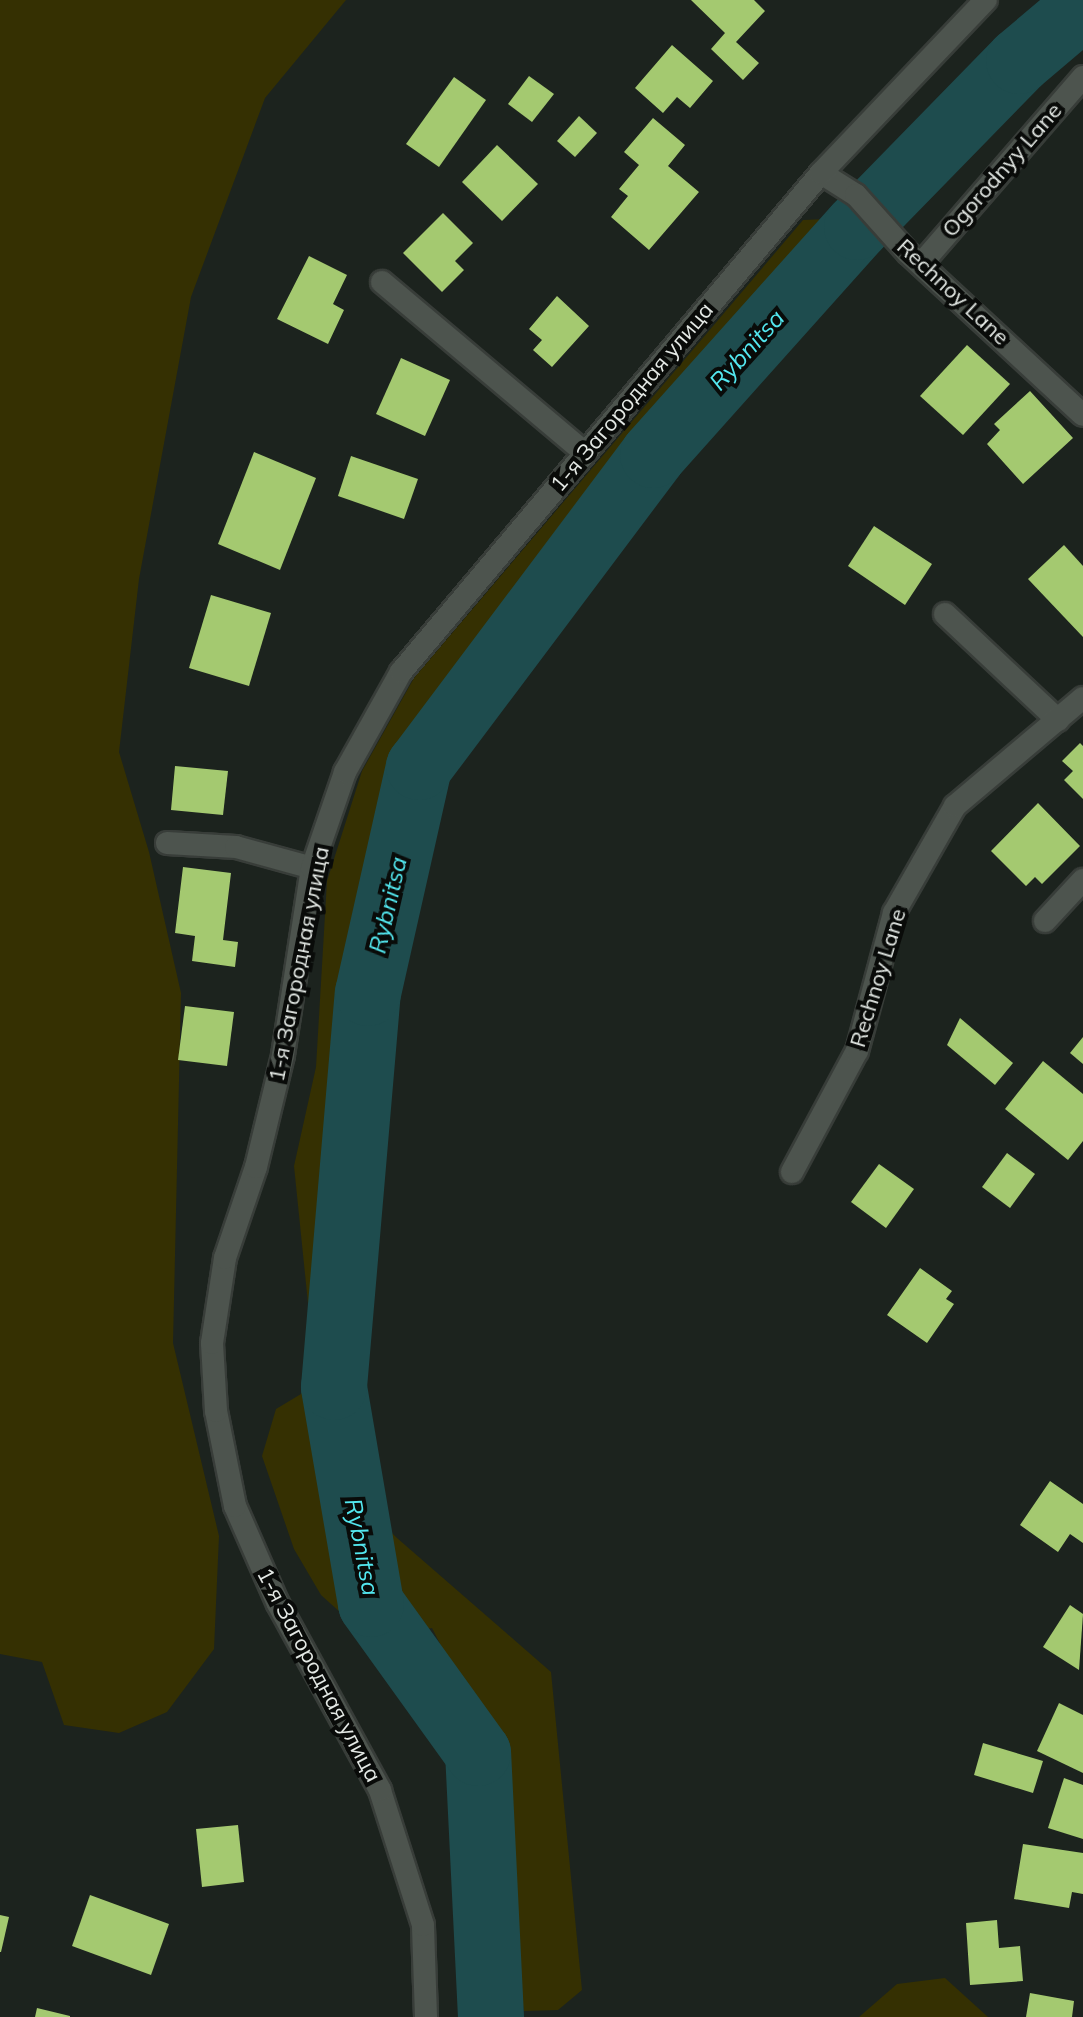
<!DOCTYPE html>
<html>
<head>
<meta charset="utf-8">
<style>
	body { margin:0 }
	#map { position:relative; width:1083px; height:2017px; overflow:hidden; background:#1c231e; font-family:Mulish,sans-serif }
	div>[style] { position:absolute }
	.green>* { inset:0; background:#353002 }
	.river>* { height:66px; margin:-33px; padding:0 33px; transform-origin:33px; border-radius:33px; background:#1e4c4e }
	.building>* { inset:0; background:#a4c970 }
	.roads { filter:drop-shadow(2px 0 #383d39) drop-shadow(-2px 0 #383d39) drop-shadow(0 2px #383d39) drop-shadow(0 -2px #383d39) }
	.service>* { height:22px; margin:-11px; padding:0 11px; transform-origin:11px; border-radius:11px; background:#4d544e }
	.minor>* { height:22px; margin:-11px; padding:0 11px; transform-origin:11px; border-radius:11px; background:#4d544e }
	span { translate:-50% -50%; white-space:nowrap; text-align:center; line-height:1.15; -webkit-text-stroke:8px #090b09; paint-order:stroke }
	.street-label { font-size:22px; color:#e4e9e5 }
	.water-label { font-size:24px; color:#53e7ef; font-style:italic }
</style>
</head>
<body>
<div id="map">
	<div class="green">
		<i style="clip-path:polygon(0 0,346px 0,265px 98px,191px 297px,139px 579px,119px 752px,149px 852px,181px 993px,173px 1343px,219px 1536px,214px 1649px,167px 1712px,119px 1733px,64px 1725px,42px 1662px,0 1654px)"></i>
		<i style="clip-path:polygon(828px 219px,829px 240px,640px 432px,409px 754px,373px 861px,364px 961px,346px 1019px,322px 1191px,324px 1348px,316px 1414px,325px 1466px,397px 1538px,551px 1672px,582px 1990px,558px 2010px,524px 2011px,502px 1865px,499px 1759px,432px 1628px,371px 1640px,321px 1595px,294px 1549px,262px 1456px,276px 1409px,301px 1394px,309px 1313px,294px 1166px,316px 1067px,327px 881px,362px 771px,414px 678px,803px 220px)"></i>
		<i style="clip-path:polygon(945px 1978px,988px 2017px,859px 2017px,897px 1984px)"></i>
	</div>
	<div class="river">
		<i style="left:491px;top:2017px;width:264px;rotate:-92.8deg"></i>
		<i style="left:478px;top:1753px;width:183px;rotate:-125.7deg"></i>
		<i style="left:371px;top:1604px;width:220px;rotate:-99.7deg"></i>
		<i style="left:334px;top:1387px;width:395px;rotate:-85.1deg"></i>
		<i style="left:368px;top:993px;width:232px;rotate:-77.3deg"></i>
		<i style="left:419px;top:767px;width:390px;rotate:-53.1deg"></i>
		<i style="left:653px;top:455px;width:306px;rotate:-48.2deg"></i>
		<i style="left:857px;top:227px;width:232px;rotate:-45.7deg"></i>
		<i style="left:1019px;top:61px;width:84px;rotate:-40.2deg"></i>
	</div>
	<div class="building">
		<i style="clip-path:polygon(691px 0,754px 0,765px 11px,736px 42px,759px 63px,743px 80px,711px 49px,725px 33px)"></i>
		<i style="clip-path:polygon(672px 45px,713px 81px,690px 108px,677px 97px,663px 113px,635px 88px)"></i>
		<i style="clip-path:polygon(529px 76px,554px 94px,532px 122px,508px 104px)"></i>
		<i style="clip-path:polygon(454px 77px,486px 100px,439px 167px,406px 144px)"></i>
		<i style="clip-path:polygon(579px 116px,597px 133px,575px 157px,557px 141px)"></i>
		<i style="clip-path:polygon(653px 118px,685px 145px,668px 166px,699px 192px,649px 250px,611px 217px,628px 196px,619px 189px,639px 165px,624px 152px)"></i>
		<i style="clip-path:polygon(497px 145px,538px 184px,502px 221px,462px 182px)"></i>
		<i style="clip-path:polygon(443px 213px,473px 243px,455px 261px,464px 270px,442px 292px,403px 253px)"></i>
		<i style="clip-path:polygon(309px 256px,347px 275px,333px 304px,344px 310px,328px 344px,277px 319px)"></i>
		<i style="clip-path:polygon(557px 296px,589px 326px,552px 367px,533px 350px,542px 340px,529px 329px)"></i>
		<i style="clip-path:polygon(967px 345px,1010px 384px,963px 435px,920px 396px)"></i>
		<i style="clip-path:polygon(401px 358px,450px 380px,425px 436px,376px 414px)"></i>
		<i style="clip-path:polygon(1030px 391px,1073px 438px,1023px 484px,987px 444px,1000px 430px,994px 424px)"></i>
		<i style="clip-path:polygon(254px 452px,316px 478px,280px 570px,218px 544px)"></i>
		<i style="clip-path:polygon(351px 456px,418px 479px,404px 519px,338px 496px)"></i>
		<i style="clip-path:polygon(874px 526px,932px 564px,905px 605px,848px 566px)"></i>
		<i style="clip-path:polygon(1064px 545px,1083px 566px,1083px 637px,1028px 579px)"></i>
		<i style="clip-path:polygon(211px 595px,271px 613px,249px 686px,189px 668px)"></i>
		<i style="clip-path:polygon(1080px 743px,1083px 746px,1083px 799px,1064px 780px,1073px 771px,1062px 761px)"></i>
		<i style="clip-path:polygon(175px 766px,228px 771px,223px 815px,171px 810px)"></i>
		<i style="clip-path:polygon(1038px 803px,1080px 846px,1042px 884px,1035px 877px,1026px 886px,991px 851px)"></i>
		<i style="clip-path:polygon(183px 867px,231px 873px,223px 940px,238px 942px,235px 967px,192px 961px,195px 936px,175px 933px)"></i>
		<i style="clip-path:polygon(185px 1006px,234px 1012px,227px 1066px,178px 1060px)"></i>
		<i style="clip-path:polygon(960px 1018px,1013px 1063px,995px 1085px,947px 1045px)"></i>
		<i style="clip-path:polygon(1083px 1037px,1083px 1064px,1070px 1053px)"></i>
		<i style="clip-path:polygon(1043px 1061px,1083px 1094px,1083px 1141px,1068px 1160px,1005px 1109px)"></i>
		<i style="clip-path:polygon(1007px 1153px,1035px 1174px,1010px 1208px,982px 1187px)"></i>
		<i style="clip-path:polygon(879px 1164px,914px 1189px,886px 1228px,851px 1202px)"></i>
		<i style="clip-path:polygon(920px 1268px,952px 1291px,946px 1299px,954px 1304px,927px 1343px,887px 1315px)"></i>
		<i style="clip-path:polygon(1050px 1481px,1083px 1504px,1083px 1543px,1070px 1534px,1058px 1552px,1020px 1525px)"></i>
		<i style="clip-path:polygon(1070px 1605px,1083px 1614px,1079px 1670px,1043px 1647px)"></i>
		<i style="clip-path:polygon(1059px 1703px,1083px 1715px,1083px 1773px,1037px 1751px)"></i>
		<i style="clip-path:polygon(983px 1743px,1043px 1761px,1033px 1793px,974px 1775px)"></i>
		<i style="clip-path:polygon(1064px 1778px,1083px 1785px,1083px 1839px,1048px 1828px)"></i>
		<i style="clip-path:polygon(238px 1825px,244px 1882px,202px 1887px,196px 1829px)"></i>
		<i style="clip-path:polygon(1023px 1844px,1083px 1853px,1083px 1894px,1072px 1892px,1069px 1908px,1014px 1899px)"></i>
		<i style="clip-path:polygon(90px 1895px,169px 1924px,151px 1975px,72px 1946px)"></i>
		<i style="clip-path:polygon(0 1915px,9px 1917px,1px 1952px,0 1952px)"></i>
		<i style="clip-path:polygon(997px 1920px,999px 1948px,1020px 1946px,1023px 1981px,970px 1985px,966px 1923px)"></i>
		<i style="clip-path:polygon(1030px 1993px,1074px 2001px,1072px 2017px,1026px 2017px)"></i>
		<i style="clip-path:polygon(37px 2008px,70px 2016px,70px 2017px,35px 2017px)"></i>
	</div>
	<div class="roads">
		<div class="service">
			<i style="left:382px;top:282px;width:264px;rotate:40.1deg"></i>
			<i style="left:945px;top:614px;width:155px;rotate:43.2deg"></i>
			<i style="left:167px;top:843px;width:69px;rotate:3.3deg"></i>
			<i style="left:236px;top:847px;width:79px;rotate:15.4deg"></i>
			<i style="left:1045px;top:921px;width:56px;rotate:-47.2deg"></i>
		</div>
		<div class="minor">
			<i style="left:821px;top:173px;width:41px;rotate:32.2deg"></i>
			<i style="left:856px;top:195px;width:78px;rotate:48.1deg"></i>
			<i style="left:908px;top:253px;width:238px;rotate:42.8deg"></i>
			<i style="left:922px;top:263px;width:246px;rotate:-49.1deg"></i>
			<i style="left:792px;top:1172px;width:137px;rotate:-61.8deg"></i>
			<i style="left:857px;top:1051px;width:143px;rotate:-75deg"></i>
			<i style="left:894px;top:913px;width:123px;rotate:-60.3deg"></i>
			<i style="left:955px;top:806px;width:167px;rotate:-40.2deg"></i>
			<i style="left:426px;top:2017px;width:92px;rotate:-91.9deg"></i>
			<i style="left:423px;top:1925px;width:142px;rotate:-107.7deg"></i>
			<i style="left:380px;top:1790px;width:212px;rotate:-118.7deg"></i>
			<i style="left:278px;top:1604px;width:107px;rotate:-113.7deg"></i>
			<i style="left:235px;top:1506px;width:97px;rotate:-101.3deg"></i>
			<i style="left:216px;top:1411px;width:68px;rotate:-93.4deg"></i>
			<i style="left:212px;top:1343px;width:86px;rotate:-81.3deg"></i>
			<i style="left:225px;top:1258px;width:96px;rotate:-71.2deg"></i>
			<i style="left:256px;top:1167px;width:115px;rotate:-76.4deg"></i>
			<i style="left:283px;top:1055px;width:189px;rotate:-81.2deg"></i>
			<i style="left:312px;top:868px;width:102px;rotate:-71deg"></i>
			<i style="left:345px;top:772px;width:115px;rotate:-60.8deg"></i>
			<i style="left:401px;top:672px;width:652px;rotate:-49.91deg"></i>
			<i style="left:821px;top:173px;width:239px;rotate:-46.4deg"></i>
		</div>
	</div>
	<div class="street-label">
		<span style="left:1002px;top:170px;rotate:-49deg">Ogorodnyy Lane</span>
		<span style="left:953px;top:292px;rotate:43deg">Rechnoy Lane</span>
		<span style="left:632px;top:397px;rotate:-50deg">1-я Загородная улица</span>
		<span style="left:299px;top:964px;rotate:-79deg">1-я Загородная улица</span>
		<span style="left:878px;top:978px;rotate:-73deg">Rechnoy Lane</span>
		<span style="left:319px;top:1675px;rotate:62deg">1-я Загородная улица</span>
	</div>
	<div class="water-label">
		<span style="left:747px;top:350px;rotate:-48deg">Rybnitsa</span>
		<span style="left:388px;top:905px;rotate:-77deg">Rybnitsa</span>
		<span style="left:362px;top:1547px;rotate:79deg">Rybnitsa</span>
	</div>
</div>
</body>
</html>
